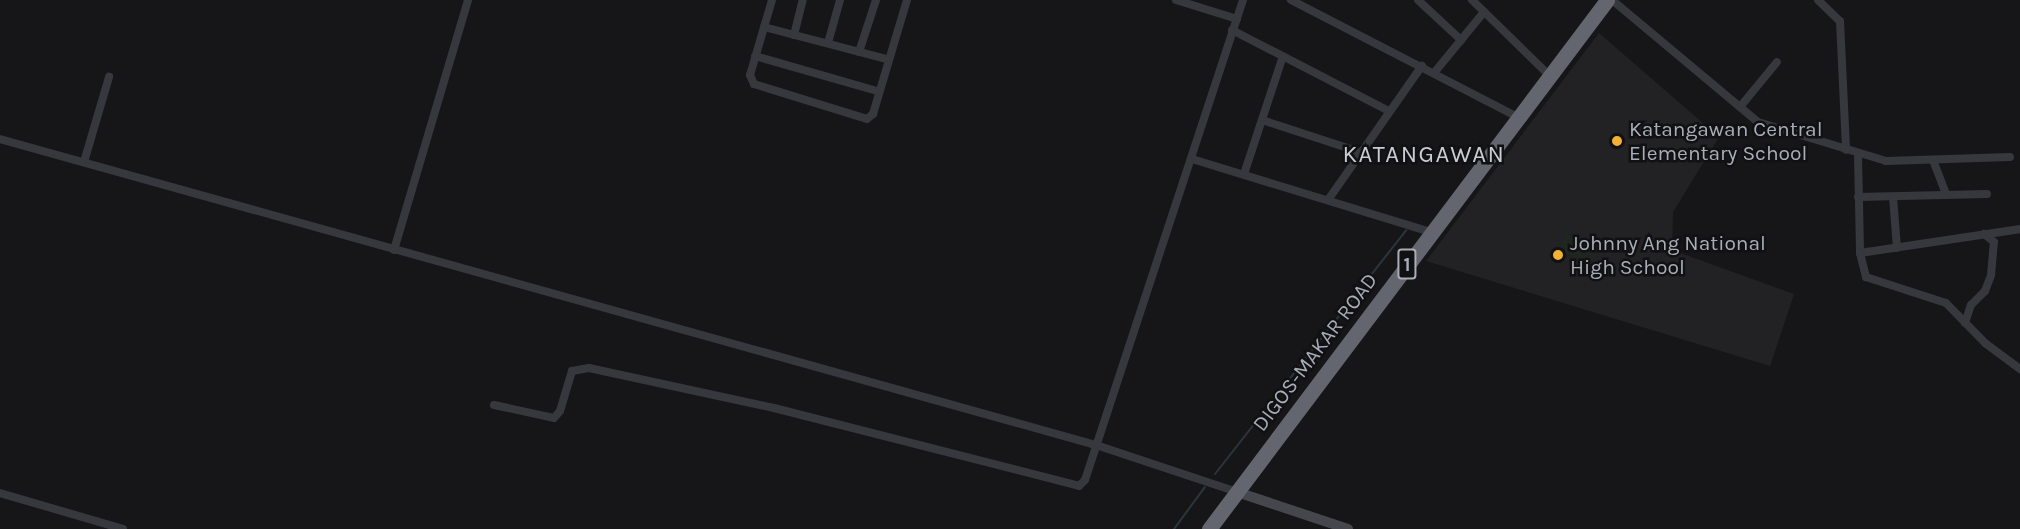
<!DOCTYPE html>
<html>
<head>
<meta charset="utf-8">
<style>
	body { margin:0 }
	#map { position:relative; width:2020px; height:529px; overflow:hidden; background:#161618; font-family:Karla,sans-serif }
	div>[style] { position:absolute }
	.built>* { inset:0; background:#222225 }
	.green>* { inset:0; background:#1e261f }
	.stream>* { height:2px; margin:-1px; padding:0 1px; transform-origin:1px; border-radius:1px; background:#2c353c }
	.street>* { height:8px; margin:-4px; padding:0 4px; transform-origin:4px; border-radius:4px; background:#37383d }
	.secondary>* { height:10px; margin:-5px; padding:0 5px; transform-origin:5px; border-radius:5px; background:#45474d }
	.highway>* { height:15px; margin:-7.5px; padding:0 7.5px; transform-origin:7.5px; border-radius:7.5px; background:#63666e }
	.dots>* { width:16px; height:16px; translate:-50% -50%; box-sizing:border-box; border:3px solid #111113; border-radius:50% }
	span { translate:-50% -50%; white-space:nowrap; text-align:center; line-height:1.15; -webkit-text-stroke:5px #111113; paint-order:stroke }
	.shield-label span { padding:2px 4px; background:#111113; border:2px solid; border-radius:4px; -webkit-text-stroke-width:0 }
	.shield-label { font-size:20px; color:#a8adb8; font-weight:700 }
	.poi-label { font-size:21px; color:#a8adb8 }
	.left { translate:0 -50%; text-align:left }
	.street-label { font-size:21px; color:#a8adb8 }
	.quarter-label { font-size:24px; color:#c9ccd4; letter-spacing:1.5px }
</style>
</head>
<body>
<div id="map">
	<div class="built">
		<i style="clip-path:polygon(1599px 33px,1719px 137px,1673px 212px,1672px 250px,1794px 294px,1770px 366px,1426px 261px)"></i>
	</div>
	<div class="green">
		<i style="clip-path:polygon(1565px 233px,1596px 244px,1589px 263px,1558px 251px)"></i>
	</div>
	<div class="stream">
		<i style="left:1215px;top:474px;width:310px;rotate:-51.9deg"></i>
		<i style="left:1174px;top:529px;width:52px;rotate:-53.6deg"></i>
	</div>
	<div class="street">
		<i style="left:772px;top:0;width:78px;rotate:106.3deg"></i>
		<i style="left:750px;top:75px;width:10px;rotate:66deg"></i>
		<i style="left:754px;top:84px;width:118px;rotate:17.2deg"></i>
		<i style="left:867px;top:119px;width:8px;rotate:-40deg"></i>
		<i style="left:873px;top:114px;width:119px;rotate:-73.4deg"></i>
		<i style="left:1176px;top:0;width:64px;rotate:17.3deg"></i>
		<i style="left:1291px;top:0;width:255px;rotate:27.3deg"></i>
		<i style="left:1418px;top:0;width:59px;rotate:42.9deg"></i>
		<i style="left:1472px;top:0;width:109px;rotate:44.3deg"></i>
		<i style="left:1612px;top:0;width:190px;rotate:39.9deg"></i>
		<i style="left:1758px;top:122px;width:134px;rotate:16.9deg"></i>
		<i style="left:1886px;top:161px;width:124px;rotate:-1.8deg"></i>
		<i style="left:1818px;top:0;width:30px;rotate:44deg"></i>
		<i style="left:1840px;top:21px;width:129px;rotate:87.3deg"></i>
		<i style="left:764px;top:27px;width:127px;rotate:14.6deg"></i>
		<i style="left:1232px;top:30px;width:177px;rotate:27.3deg"></i>
		<i style="left:794px;top:35px;width:36px;rotate:-76deg"></i>
		<i style="left:828px;top:43px;width:45px;rotate:-74.4deg"></i>
		<i style="left:859px;top:52px;width:55px;rotate:-71.9deg"></i>
		<i style="left:755px;top:56px;width:127px;rotate:16deg"></i>
		<i style="left:1434px;top:73px;width:79px;rotate:-50.7deg"></i>
		<i style="left:1740px;top:107px;width:58px;rotate:-50.6deg"></i>
		<i style="left:1262px;top:120px;width:103px;rotate:18.1deg"></i>
		<i style="left:0;top:139px;width:1138px;rotate:15.6deg"></i>
		<i style="left:1096px;top:445px;width:149px;rotate:18.4deg"></i>
		<i style="left:1858px;top:155px;width:98px;rotate:88.8deg"></i>
		<i style="left:1860px;top:253px;width:162px;rotate:-8.5deg"></i>
		<i style="left:1192px;top:159px;width:250px;rotate:17deg"></i>
		<i style="left:1933px;top:160px;width:36px;rotate:69deg"></i>
		<i style="left:84px;top:162px;width:89px;rotate:-73.6deg"></i>
		<i style="left:1244px;top:174px;width:124px;rotate:-71.7deg"></i>
		<i style="left:1858px;top:197px;width:129px;rotate:-1.3deg"></i>
		<i style="left:1893px;top:197px;width:51px;rotate:85.5deg"></i>
		<i style="left:1328px;top:200px;width:164px;rotate:-55deg"></i>
		<i style="left:394px;top:250px;width:261px;rotate:-73.5deg"></i>
		<i style="left:1860px;top:253px;width:25px;rotate:76deg"></i>
		<i style="left:1866px;top:277px;width:84px;rotate:18deg"></i>
		<i style="left:1946px;top:303px;width:56px;rotate:45.7deg"></i>
		<i style="left:1985px;top:343px;width:44px;rotate:36.6deg"></i>
		<i style="left:1965px;top:323px;width:19px;rotate:-72deg"></i>
		<i style="left:1971px;top:305px;width:20px;rotate:-45deg"></i>
		<i style="left:1985px;top:291px;width:17px;rotate:-69deg"></i>
		<i style="left:1991px;top:275px;width:33px;rotate:-85deg"></i>
		<i style="left:1994px;top:242px;width:13px;rotate:-141deg"></i>
		<i style="left:494px;top:405px;width:61px;rotate:12.2deg"></i>
		<i style="left:554px;top:418px;width:9px;rotate:-49deg"></i>
		<i style="left:560px;top:411px;width:42px;rotate:-73.3deg"></i>
		<i style="left:572px;top:371px;width:17px;rotate:-10deg"></i>
		<i style="left:589px;top:368px;width:189px;rotate:12.2deg"></i>
		<i style="left:774px;top:408px;width:315px;rotate:14.3deg"></i>
		<i style="left:1079px;top:486px;width:8px;rotate:-45deg"></i>
		<i style="left:1085px;top:480px;width:505px;rotate:-71.78deg"></i>
		<i style="left:0;top:493px;width:128px;rotate:16.3deg"></i>
	</div>
	<div class="secondary">
		<i style="left:1237px;top:492px;width:117px;rotate:18.4deg"></i>
	</div>
	<div class="highway">
		<i style="left:1209px;top:529px;width:662px;rotate:-53.04deg"></i>
	</div>
	<div class="dots">
		<i style="left:1617px;top:141px;background:#f2b134"></i>
		<i style="left:1558px;top:255px;background:#f2b134"></i>
	</div>
	<div class="shield-label">
		<span style="left:1407px;top:264px">1</span>
	</div>
	<div class="poi-label">
		<span class="left" style="left:1629px;top:141px">Katangawan Central<br>Elementary School</span>
		<span class="left" style="left:1570px;top:255px">Johnny Ang National<br>High School</span>
	</div>
	<div class="street-label">
		<span style="left:1315px;top:352px;rotate:-53deg">DIGOS-MAKAR ROAD</span>
	</div>
	<div class="quarter-label">
		<span style="left:1424px;top:155px">KATANGAWAN</span>
	</div>
</div>
</body>
</html>
